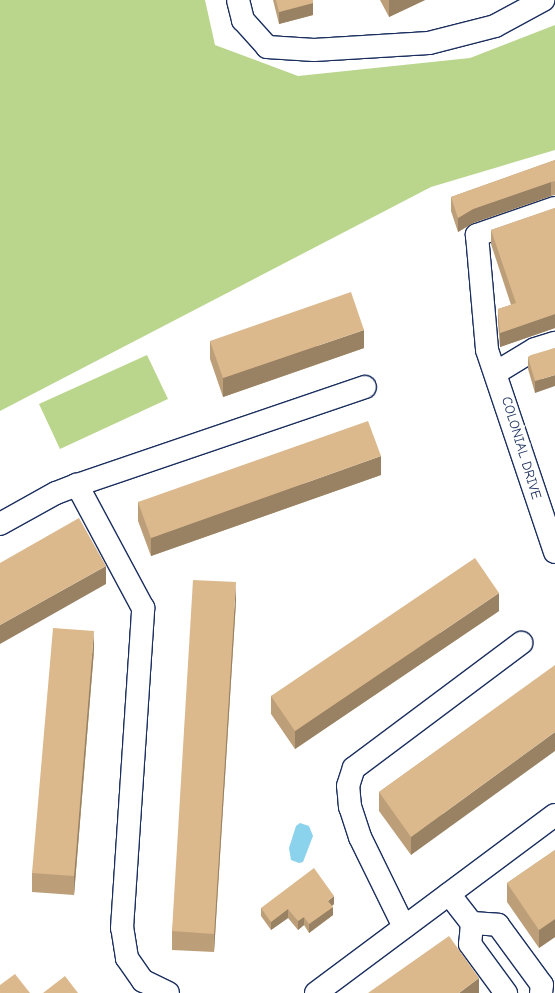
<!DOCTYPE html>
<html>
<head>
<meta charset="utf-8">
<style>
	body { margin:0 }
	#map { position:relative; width:555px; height:993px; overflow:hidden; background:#fff; font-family:"Comic Neue",sans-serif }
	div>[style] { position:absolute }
	.green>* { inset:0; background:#bad68d }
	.water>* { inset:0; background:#8bd2ec }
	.roads { filter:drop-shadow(1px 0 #1b2f5e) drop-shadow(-1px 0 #1b2f5e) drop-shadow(0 1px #1b2f5e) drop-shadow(0 -1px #1b2f5e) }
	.minor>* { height:22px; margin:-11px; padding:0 11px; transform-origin:11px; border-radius:11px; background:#fff }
	.wall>* { inset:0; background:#bc9f79 }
	.shaded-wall>* { inset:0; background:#998263 }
	.building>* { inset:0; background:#dbb98d }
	span { translate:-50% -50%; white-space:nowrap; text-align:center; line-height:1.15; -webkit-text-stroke:5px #fff; paint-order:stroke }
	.street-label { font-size:14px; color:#1b2f5e }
</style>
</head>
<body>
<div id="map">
	<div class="green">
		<i style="clip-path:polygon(0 0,205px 0,215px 45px,298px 76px,470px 58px,555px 25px,555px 150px,431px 187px,0 411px)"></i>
		<i style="clip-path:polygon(147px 355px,168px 399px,60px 449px,39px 404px)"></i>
	</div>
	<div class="water">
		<i style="clip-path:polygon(300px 823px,309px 826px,313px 836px,303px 862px,299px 863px,291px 860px,289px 848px,296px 826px)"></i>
	</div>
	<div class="roads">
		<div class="minor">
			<i style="left:238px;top:0;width:21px;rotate:76deg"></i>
			<i style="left:243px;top:20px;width:36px;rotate:48deg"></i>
			<i style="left:267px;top:47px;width:47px;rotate:3.7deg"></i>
			<i style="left:314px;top:50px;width:115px;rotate:-3.5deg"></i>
			<i style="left:429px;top:43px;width:68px;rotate:-14.4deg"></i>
			<i style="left:495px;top:26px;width:55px;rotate:-28.4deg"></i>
			<i style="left:555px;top:208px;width:83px;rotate:160.9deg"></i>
			<i style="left:477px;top:235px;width:115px;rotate:85deg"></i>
			<i style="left:487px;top:350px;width:213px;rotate:71.4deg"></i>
			<i style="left:497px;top:372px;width:44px;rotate:-31.2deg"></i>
			<i style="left:535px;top:349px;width:21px;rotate:-17deg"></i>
			<i style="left:0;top:524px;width:64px;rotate:-29deg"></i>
			<i style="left:56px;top:493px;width:22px;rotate:-21deg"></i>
			<i style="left:449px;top:894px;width:37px;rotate:52deg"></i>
			<i style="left:472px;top:923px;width:26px;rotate:4deg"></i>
			<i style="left:498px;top:925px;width:74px;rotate:53.7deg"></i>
			<i style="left:542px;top:985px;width:8px;rotate:97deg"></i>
			<i style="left:472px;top:923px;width:21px;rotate:95deg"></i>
			<i style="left:470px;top:944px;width:61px;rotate:53.7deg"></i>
			<i style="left:404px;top:927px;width:100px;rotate:-116.1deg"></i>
			<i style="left:360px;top:837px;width:32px;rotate:-108deg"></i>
			<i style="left:350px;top:807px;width:21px;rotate:-95deg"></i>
			<i style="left:348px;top:786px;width:19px;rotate:-72deg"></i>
			<i style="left:354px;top:768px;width:209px;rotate:-36.8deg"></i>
			<i style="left:168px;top:993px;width:28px;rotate:-154deg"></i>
			<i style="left:143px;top:981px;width:28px;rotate:-125deg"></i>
			<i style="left:127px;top:958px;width:30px;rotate:-99deg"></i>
			<i style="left:122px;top:928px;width:321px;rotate:-86.2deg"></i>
			<i style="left:143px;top:608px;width:140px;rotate:-118.2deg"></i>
			<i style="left:77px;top:485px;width:304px;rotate:-18.8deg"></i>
			<i style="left:316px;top:993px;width:298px;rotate:-36.7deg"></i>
		</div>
	</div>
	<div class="wall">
		<i style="clip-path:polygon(273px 0,313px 0,313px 15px,279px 24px)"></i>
		<i style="clip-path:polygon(380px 0,425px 0,389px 17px)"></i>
		<i style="clip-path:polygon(555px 160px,555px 195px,551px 196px,473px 223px,458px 232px,451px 211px,451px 197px)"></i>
		<i style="clip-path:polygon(555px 208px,555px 328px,500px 347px,498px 323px,498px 309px,511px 305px,491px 244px,491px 230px)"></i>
		<i style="clip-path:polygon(210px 341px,364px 348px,223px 397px,210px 359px)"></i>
		<i style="clip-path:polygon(555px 348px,535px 393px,528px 369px,528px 357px)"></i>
		<i style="clip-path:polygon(381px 475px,151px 556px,138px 521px,138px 502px)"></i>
		<i style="clip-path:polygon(236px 601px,214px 952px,172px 950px,172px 931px)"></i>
		<i style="clip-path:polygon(499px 611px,295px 749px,271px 714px,271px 696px)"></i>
		<i style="clip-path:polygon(94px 650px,74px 895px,32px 892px,32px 873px)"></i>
		<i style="clip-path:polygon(555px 666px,411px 855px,379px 811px,379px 792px)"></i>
		<i style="clip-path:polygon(555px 850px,555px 937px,539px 948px,507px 902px,507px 883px)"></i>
		<i style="clip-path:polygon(334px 904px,332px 906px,333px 915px,309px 933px,304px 925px,298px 930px,288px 918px,271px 930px,261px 916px,261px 908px)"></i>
	</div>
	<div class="shaded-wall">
		<i style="clip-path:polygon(389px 0,425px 0,389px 17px)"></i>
		<i style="clip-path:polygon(313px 3px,313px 15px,279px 24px,279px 12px)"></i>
		<i style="clip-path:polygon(551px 182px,551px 196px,473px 223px,458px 232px,458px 218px,473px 209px)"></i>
		<i style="clip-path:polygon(555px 314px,555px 328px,500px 347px,500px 333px)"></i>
		<i style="clip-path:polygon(364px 330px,364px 348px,223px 397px,223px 378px)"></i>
		<i style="clip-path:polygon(555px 375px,555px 386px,535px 393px,535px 381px)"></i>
		<i style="clip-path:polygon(381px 456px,381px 475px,151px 556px,151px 538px)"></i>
		<i style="clip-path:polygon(106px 566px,106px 584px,0 644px,0 625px)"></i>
		<i style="clip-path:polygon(236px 582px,236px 601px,214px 952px,214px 934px)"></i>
		<i style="clip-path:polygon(499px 593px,499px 611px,295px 749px,295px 731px)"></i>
		<i style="clip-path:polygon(94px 631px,94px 650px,74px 895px,74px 876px)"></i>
		<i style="clip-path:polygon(555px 732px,555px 751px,411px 855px,411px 837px)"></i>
		<i style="clip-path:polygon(334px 896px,334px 904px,328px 909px,328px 901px)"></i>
		<i style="clip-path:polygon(333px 907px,333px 915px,309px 933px,309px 924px)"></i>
		<i style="clip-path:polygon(288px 909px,288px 918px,271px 930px,271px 922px)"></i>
		<i style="clip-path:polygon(304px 917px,304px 925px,298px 930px,298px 921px)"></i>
		<i style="clip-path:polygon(555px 919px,555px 937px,539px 948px,539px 930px)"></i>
		<i style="clip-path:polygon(479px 978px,479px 993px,459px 993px)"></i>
	</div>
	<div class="building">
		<i style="clip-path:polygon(276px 0,313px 0,313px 3px,279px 12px)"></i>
		<i style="clip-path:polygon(555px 160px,555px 181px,551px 182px,473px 209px,458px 218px,451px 197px)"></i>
		<i style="clip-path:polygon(555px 208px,555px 314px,500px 333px,498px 309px,516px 303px,491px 230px)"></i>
		<i style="clip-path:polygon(351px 292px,364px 330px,223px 378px,210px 341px)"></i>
		<i style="clip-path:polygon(555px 348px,555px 375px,535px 381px,528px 357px,531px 355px)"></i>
		<i style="clip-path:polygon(368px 421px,381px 456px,151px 538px,138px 502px)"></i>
		<i style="clip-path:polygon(79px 518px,106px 566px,0 625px,0 563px)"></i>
		<i style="clip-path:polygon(475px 558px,499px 593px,295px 731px,271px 696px)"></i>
		<i style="clip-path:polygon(193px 580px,236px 582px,214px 934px,172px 931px)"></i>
		<i style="clip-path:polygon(53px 628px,94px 631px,74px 876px,32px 873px)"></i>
		<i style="clip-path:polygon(555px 665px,555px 732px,411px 837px,379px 792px)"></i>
		<i style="clip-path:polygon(555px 850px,555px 919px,539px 930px,507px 883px)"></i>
		<i style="clip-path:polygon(314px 868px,334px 896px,328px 901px,333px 907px,309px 924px,304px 917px,298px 921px,288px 909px,271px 922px,261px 908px)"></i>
		<i style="clip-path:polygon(449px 936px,479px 978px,459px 993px,368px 993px)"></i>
		<i style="clip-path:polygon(15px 974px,30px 993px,0 993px,0 985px)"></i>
		<i style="clip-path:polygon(65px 976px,78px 993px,43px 993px)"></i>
	</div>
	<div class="street-label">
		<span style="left:521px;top:448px;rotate:73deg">COLONIAL DRIVE</span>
	</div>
</div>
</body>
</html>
